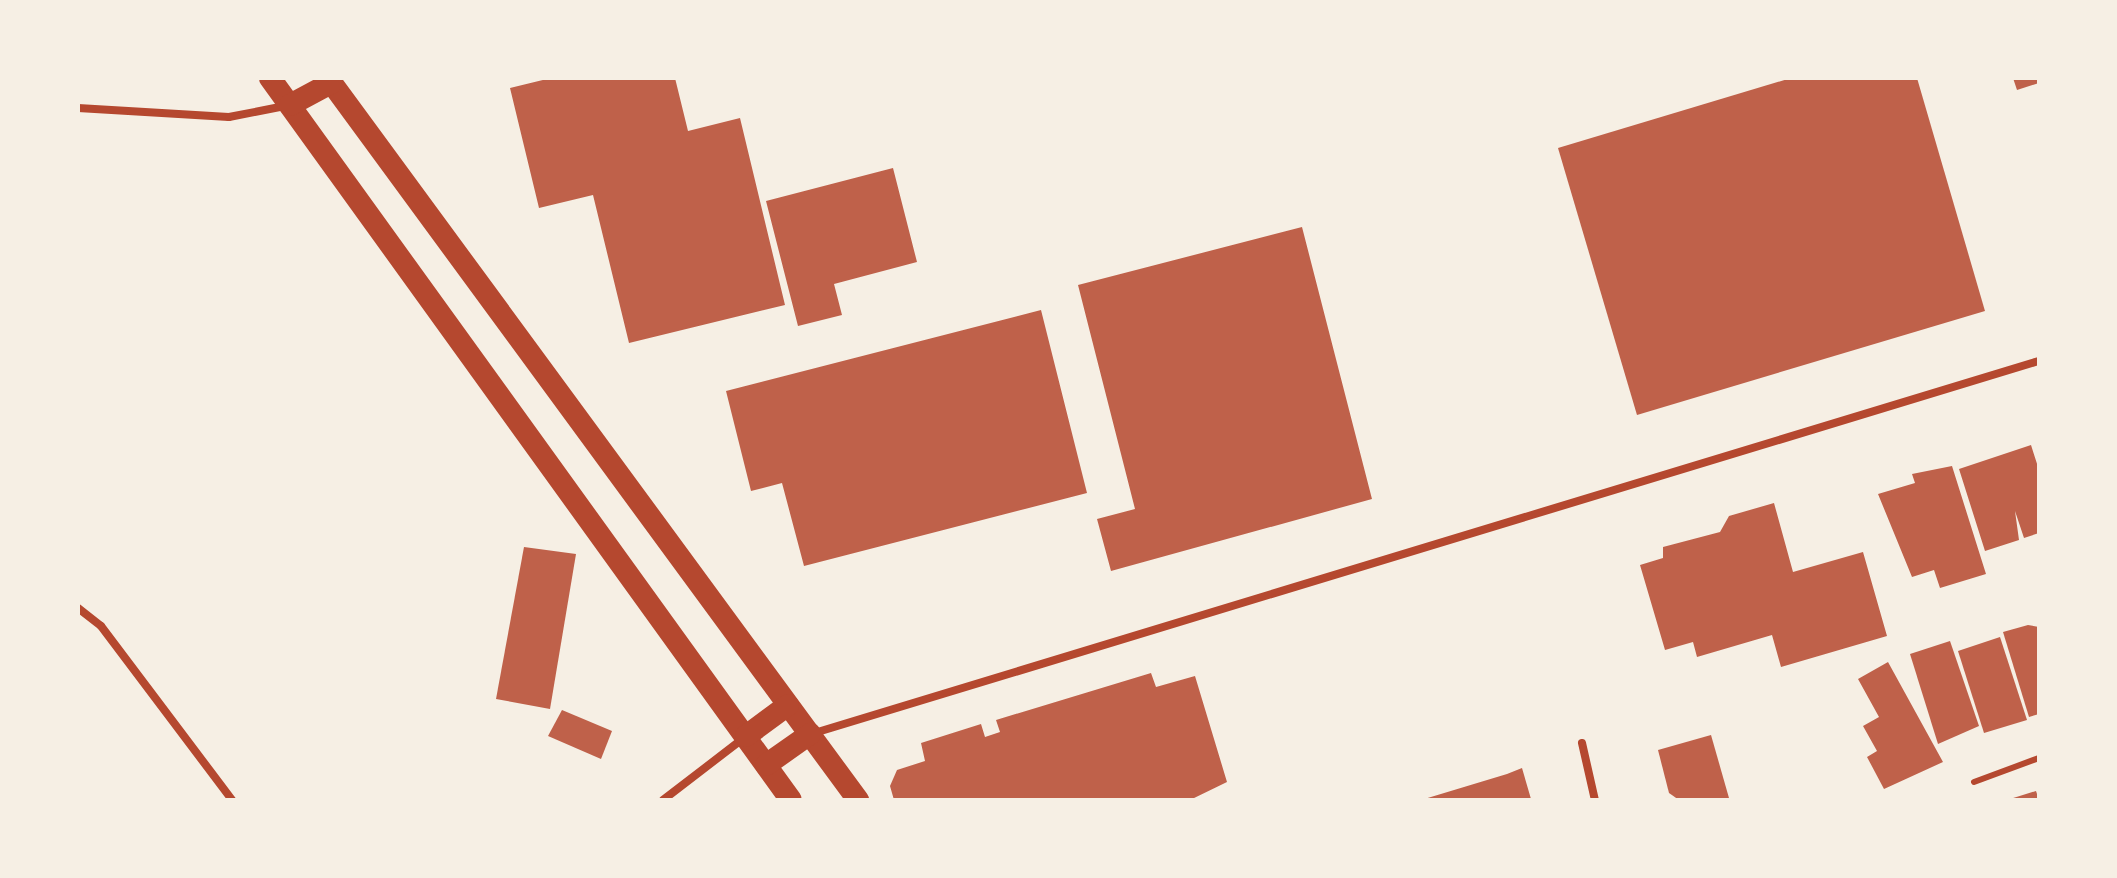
<!DOCTYPE html>
<html>
<head>
<meta charset="utf-8">
<style>
	body { margin:0 }
	#map { position:relative; width:2117px; height:878px; overflow:hidden; background:#f6efe4; font-family:"Golos Text",sans-serif }
	div>[style] { position:absolute }
	.building>* { inset:0; background:#bf614a }
	.service>* { height:6px; margin:-3px; padding:0 3px; transform-origin:3px; border-radius:3px; background:#b5482f }
	.minor>* { height:8px; margin:-4px; padding:0 4px; transform-origin:4px; border-radius:4px; background:#b5482f }
	.trunk>* { height:22px; margin:-11px; padding:0 11px; transform-origin:11px; border-radius:11px; background:#b5482f }
	span { translate:-50% -50%; white-space:nowrap; text-align:center; line-height:1.15; -webkit-text-stroke:6px #f6efe4; paint-order:stroke }
	.frame { position:absolute; inset:0; border:80px solid #f6efe4; pointer-events:none }
</style>
</head>
<body>
<div id="map">
	<div class="building">
		<i style="clip-path:polygon(551px 78px,675px 78px,688px 131px,740px 118px,785px 305px,629px 343px,593px 195px,539px 208px,510px 88px)"></i>
		<i style="clip-path:polygon(1791px 78px,1917px 78px,1985px 311px,1637px 415px,1558px 148px)"></i>
		<i style="clip-path:polygon(2013px 78px,2039px 78px,2039px 83px,2017px 90px)"></i>
		<i style="clip-path:polygon(893px 168px,917px 262px,834px 284px,842px 315px,798px 326px,766px 201px)"></i>
		<i style="clip-path:polygon(1302px 227px,1372px 499px,1111px 571px,1097px 519px,1135px 509px,1078px 285px)"></i>
		<i style="clip-path:polygon(1041px 310px,1087px 493px,804px 566px,782px 483px,751px 491px,726px 391px)"></i>
		<i style="clip-path:polygon(2031px 445px,2039px 470px,2039px 533px,2024px 538px,2015px 511px,2019px 540px,1985px 551px,1959px 469px)"></i>
		<i style="clip-path:polygon(1952px 466px,1986px 574px,1940px 588px,1934px 570px,1912px 577px,1878px 494px,1915px 483px,1912px 474px)"></i>
		<i style="clip-path:polygon(1774px 503px,1793px 572px,1863px 552px,1887px 636px,1781px 667px,1772px 635px,1697px 657px,1693px 642px,1665px 650px,1640px 565px,1663px 558px,1663px 547px,1720px 532px,1729px 516px)"></i>
		<i style="clip-path:polygon(524px 547px,576px 554px,550px 709px,496px 699px)"></i>
		<i style="clip-path:polygon(2028px 625px,2039px 627px,2039px 714px,2029px 717px,2003px 632px)"></i>
		<i style="clip-path:polygon(2000px 637px,2027px 720px,1984px 733px,1958px 651px)"></i>
		<i style="clip-path:polygon(1950px 641px,1979px 726px,1938px 744px,1910px 654px)"></i>
		<i style="clip-path:polygon(1888px 662px,1943px 762px,1884px 789px,1867px 757px,1877px 751px,1863px 726px,1879px 717px,1858px 679px)"></i>
		<i style="clip-path:polygon(1151px 673px,1156px 687px,1195px 676px,1227px 782px,1190px 800px,894px 800px,890px 786px,897px 770px,925px 761px,921px 743px,981px 724px,985px 737px,1000px 732px,996px 720px)"></i>
		<i style="clip-path:polygon(562px 710px,612px 731px,601px 759px,548px 736px)"></i>
		<i style="clip-path:polygon(1711px 735px,1729px 798px,1679px 800px,1669px 793px,1658px 750px)"></i>
		<i style="clip-path:polygon(1522px 768px,1531px 799px,1421px 800px,1507px 774px)"></i>
		<i style="clip-path:polygon(2036px 791px,2039px 800px,2010px 800px,2010px 799px)"></i>
	</div>
	<div class="service">
		<i style="left:1974px;top:782px;width:69px;rotate:-20.3deg"></i>
	</div>
	<div class="minor">
		<i style="left:78px;top:108px;width:151px;rotate:3.4deg"></i>
		<i style="left:229px;top:117px;width:57px;rotate:-11.1deg"></i>
		<i style="left:78px;top:608px;width:29px;rotate:38deg"></i>
		<i style="left:101px;top:626px;width:218px;rotate:53deg"></i>
		<i style="left:811px;top:734px;width:1283px;rotate:-16.9deg"></i>
		<i style="left:1582px;top:743px;width:58px;rotate:77.2deg"></i>
		<i style="left:663px;top:800px;width:103px;rotate:-37.5deg"></i>
	</div>
	<div class="trunk">
		<i style="left:270px;top:78px;width:890px;rotate:54.19deg"></i>
		<i style="left:328px;top:78px;width:896px;rotate:53.72deg"></i>
		<i style="left:290px;top:105px;width:47px;rotate:-28.2deg"></i>
		<i style="left:746px;top:736px;width:52px;rotate:-36.4deg"></i>
		<i style="left:766px;top:765px;width:54px;rotate:-35.2deg"></i>
	</div>
	<div class="frame"></div>
</div>
</body>
</html>
